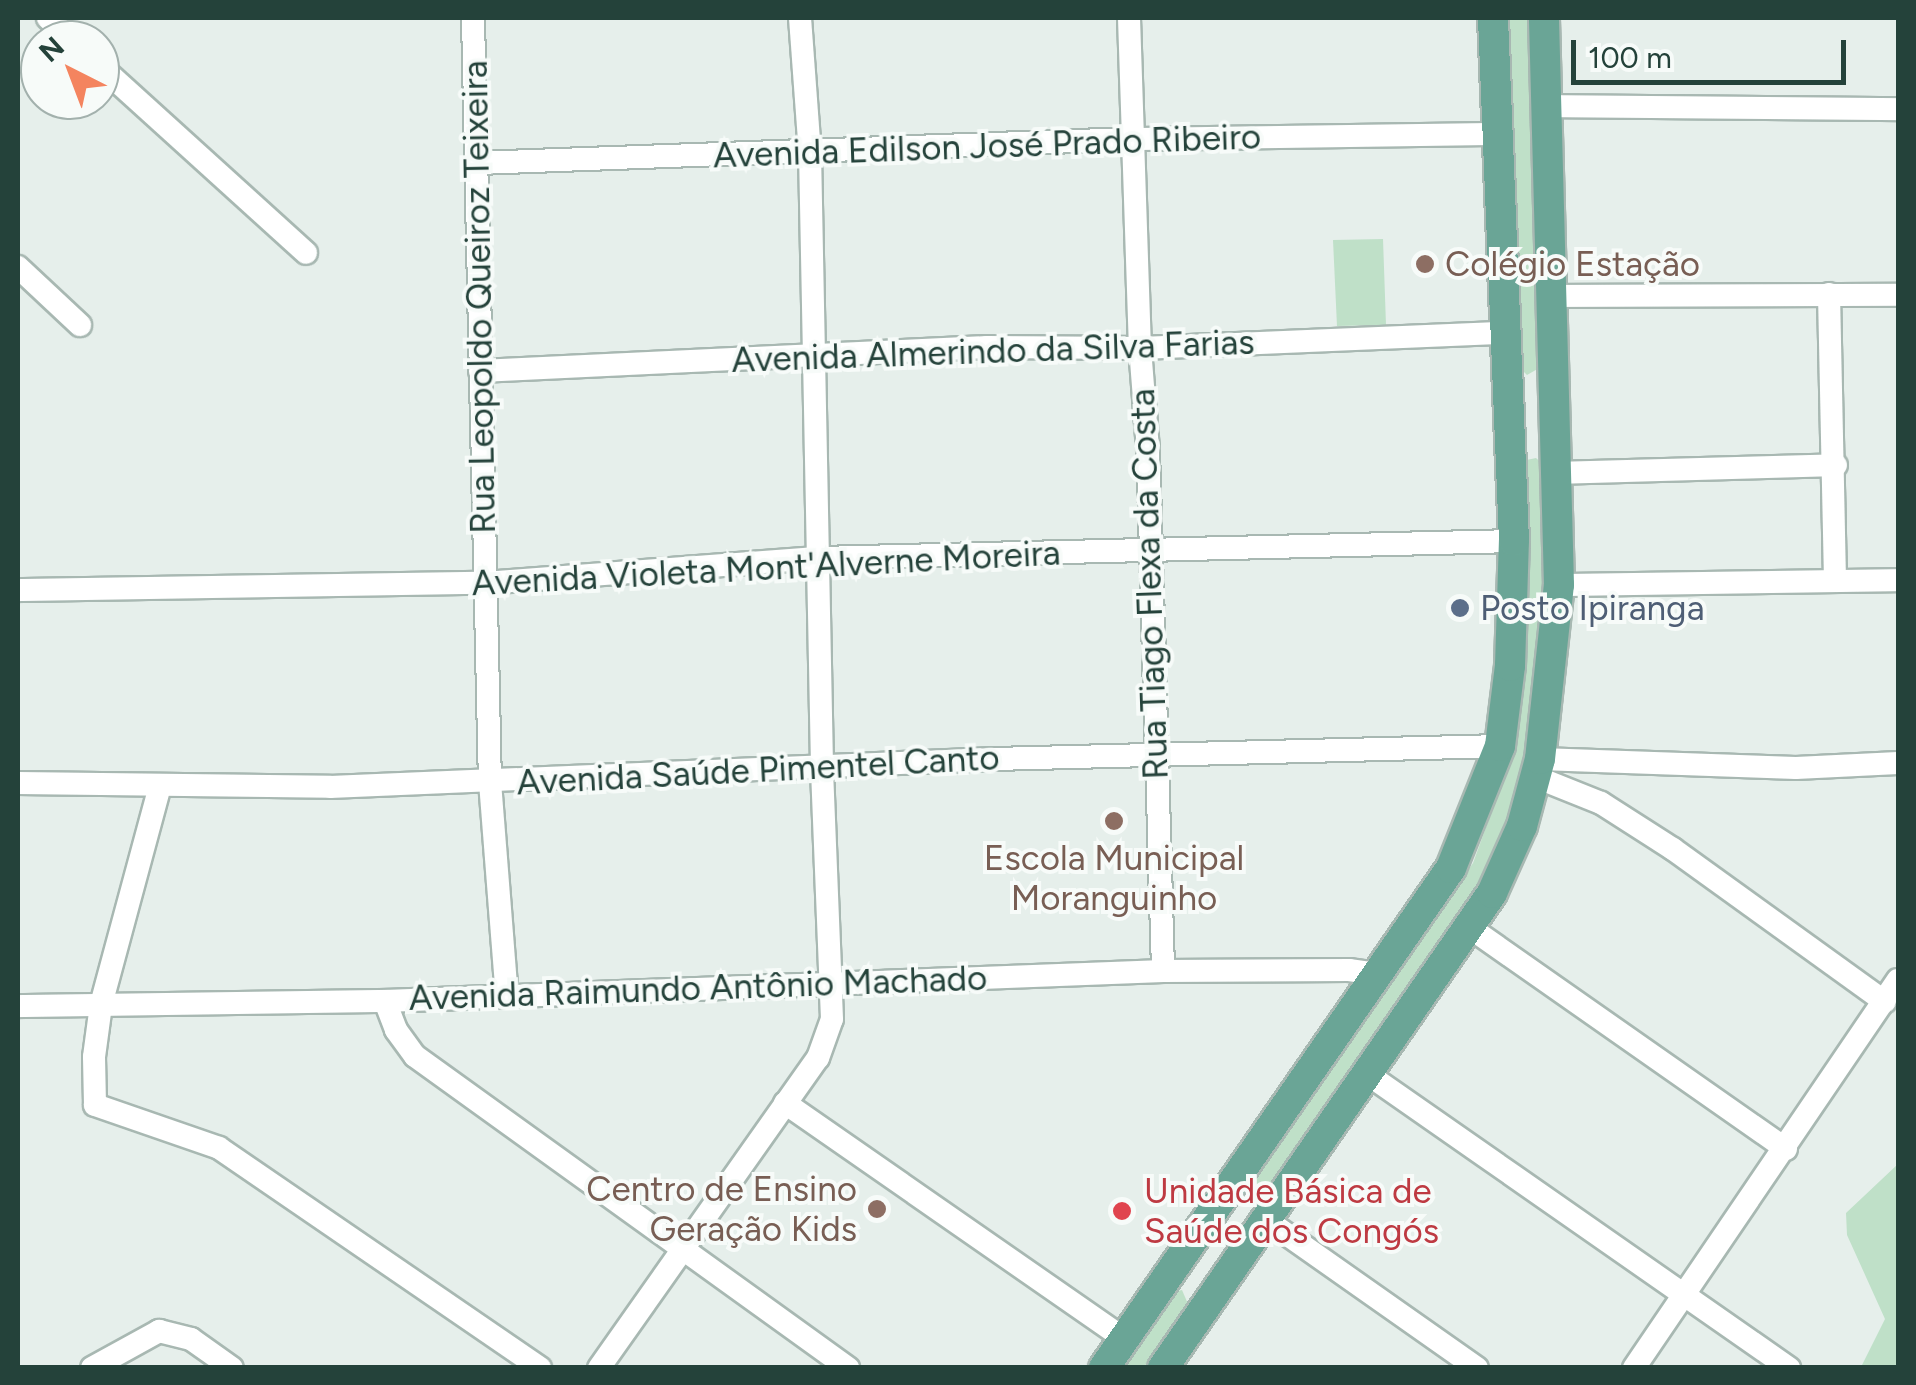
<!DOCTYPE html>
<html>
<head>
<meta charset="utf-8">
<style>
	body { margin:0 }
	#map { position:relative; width:1916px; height:1385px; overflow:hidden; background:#e6efeb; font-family:Figtree,sans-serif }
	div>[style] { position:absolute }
	.green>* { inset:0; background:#bfe0c8 }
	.roads { filter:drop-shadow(2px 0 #a8b8b2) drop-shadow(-2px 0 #a8b8b2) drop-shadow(0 2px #a8b8b2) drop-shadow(0 -2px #a8b8b2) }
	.minor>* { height:22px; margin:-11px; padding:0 11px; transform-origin:11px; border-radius:11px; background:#fff }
	.major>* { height:30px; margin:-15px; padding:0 15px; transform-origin:15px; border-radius:15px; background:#6aa596 }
	.dots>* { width:28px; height:28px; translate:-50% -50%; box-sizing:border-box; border:5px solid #f7fbf9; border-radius:50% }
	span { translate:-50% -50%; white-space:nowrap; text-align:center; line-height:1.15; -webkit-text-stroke:8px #f7fbf9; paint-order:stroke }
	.street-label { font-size:35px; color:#24423a }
	.education-label { font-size:35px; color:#785e54 }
	.left { translate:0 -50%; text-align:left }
	.right { translate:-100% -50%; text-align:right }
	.service-label { font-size:35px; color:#4e5e75 }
	.health-label { font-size:35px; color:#be3a42 }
	.frame { position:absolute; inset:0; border:20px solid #24423a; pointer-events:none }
	.north { position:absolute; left:20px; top:20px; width:100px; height:100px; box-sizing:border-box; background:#f7fbf9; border:2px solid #a3b1ad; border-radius:50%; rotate:318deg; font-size:28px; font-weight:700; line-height:40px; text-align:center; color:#24423a }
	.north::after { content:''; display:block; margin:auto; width:35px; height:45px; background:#f4845f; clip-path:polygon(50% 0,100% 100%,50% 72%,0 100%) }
	.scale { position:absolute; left:1571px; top:40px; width:275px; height:45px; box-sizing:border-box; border:5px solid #24423a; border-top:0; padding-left:12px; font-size:30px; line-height:35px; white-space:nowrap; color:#24423a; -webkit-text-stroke:8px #f7fbf9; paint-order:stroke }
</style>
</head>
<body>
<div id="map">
	<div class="green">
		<i style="clip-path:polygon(1504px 18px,1529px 18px,1541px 367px,1527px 375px,1516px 364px)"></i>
		<i style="clip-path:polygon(1383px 239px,1386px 325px,1337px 326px,1333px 240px)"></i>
		<i style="clip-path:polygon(1536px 458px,1547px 468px,1539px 696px,1530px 775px,1494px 874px,1268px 1196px,1256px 1194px,1251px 1183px,1473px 863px,1508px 767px,1519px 693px,1521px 461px)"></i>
		<i style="clip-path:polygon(1898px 1164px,1898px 1367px,1861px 1367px,1885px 1319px,1847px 1235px,1846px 1213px)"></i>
		<i style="clip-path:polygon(1182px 1290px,1188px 1304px,1144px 1367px,1121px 1368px,1173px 1292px)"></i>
	</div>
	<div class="roads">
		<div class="minor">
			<i style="left:48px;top:18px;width:33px;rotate:43deg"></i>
			<i style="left:473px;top:18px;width:764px;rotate:88.73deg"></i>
			<i style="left:490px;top:782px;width:215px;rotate:85.5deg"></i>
			<i style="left:1129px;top:18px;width:330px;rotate:88.1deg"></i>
			<i style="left:1140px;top:348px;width:101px;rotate:85.5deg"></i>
			<i style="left:1148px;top:449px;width:522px;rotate:88.35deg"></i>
			<i style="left:100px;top:66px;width:278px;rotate:42.2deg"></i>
			<i style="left:1547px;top:106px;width:351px;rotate:0.5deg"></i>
			<i style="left:477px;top:163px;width:655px;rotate:-2.1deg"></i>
			<i style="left:1132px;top:139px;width:365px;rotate:-0.8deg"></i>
			<i style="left:18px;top:267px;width:85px;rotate:43.1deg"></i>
			<i style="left:1829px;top:294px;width:285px;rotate:88.8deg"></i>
			<i style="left:1553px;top:296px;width:345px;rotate:-0.2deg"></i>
			<i style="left:480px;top:371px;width:508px;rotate:-2.71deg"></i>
			<i style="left:987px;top:347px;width:153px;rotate:0.4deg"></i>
			<i style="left:1140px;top:348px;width:365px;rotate:-2.4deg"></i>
			<i style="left:1556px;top:473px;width:280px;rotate:-1.6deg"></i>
			<i style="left:1559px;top:585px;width:339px;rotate:-0.8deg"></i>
			<i style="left:18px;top:590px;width:467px;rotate:-0.9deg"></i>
			<i style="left:485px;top:583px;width:335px;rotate:-4.3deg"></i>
			<i style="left:819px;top:558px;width:695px;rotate:-1.4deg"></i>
			<i style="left:1540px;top:759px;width:256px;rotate:2deg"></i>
			<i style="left:1796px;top:768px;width:102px;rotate:-2.8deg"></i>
			<i style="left:1536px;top:777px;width:70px;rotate:21.8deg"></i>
			<i style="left:1601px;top:803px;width:85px;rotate:32.6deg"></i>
			<i style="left:1673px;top:849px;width:261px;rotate:35.8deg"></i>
			<i style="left:18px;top:783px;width:312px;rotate:0.7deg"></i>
			<i style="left:330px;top:787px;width:665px;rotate:-2.41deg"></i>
			<i style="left:994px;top:759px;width:506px;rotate:-1.47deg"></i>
			<i style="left:160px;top:786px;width:227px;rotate:105.1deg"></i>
			<i style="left:101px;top:1005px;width:52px;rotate:97.7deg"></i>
			<i style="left:94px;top:1057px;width:48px;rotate:88.8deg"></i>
			<i style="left:95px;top:1105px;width:131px;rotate:19.1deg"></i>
			<i style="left:219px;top:1148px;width:389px;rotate:34.4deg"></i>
			<i style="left:1469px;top:927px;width:387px;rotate:35deg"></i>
			<i style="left:385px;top:1001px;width:31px;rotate:69deg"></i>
			<i style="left:396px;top:1030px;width:32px;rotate:54deg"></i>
			<i style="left:415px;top:1056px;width:534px;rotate:35.77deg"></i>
			<i style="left:18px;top:1006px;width:367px;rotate:-0.8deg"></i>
			<i style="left:385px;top:1001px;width:779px;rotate:-2.21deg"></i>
			<i style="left:1163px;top:971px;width:186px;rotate:-0.3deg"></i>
			<i style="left:1349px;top:970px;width:30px;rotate:8deg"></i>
			<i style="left:1366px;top:1073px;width:516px;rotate:34.89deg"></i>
			<i style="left:785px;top:1103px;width:414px;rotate:34.8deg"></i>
			<i style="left:1265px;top:1219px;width:259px;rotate:35.1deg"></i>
			<i style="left:92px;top:1368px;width:77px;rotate:-28.9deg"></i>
			<i style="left:159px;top:1331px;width:33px;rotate:14deg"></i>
			<i style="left:191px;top:1339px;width:50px;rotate:35.3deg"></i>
			<i style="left:599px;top:1368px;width:380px;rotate:-54.8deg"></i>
			<i style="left:818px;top:1058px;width:41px;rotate:-70.3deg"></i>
			<i style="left:832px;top:1019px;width:253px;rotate:-92.3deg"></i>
			<i style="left:822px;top:766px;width:612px;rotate:-91.12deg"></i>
			<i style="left:810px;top:154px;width:136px;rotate:-94.2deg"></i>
			<i style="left:1634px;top:1368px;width:469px;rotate:-55.8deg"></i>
		</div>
		<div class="major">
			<i style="left:1104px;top:1368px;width:609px;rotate:-55.24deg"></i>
			<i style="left:1451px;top:868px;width:131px;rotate:-68.1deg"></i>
			<i style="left:1500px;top:746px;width:81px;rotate:-82.9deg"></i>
			<i style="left:1510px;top:666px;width:125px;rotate:-88.2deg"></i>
			<i style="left:1514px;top:541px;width:523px;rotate:-92.3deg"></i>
			<i style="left:1163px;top:1368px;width:578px;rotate:-55.29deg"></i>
			<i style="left:1492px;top:893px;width:73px;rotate:-65.9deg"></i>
			<i style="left:1522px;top:826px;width:69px;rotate:-75deg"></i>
			<i style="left:1540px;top:759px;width:175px;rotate:-83.8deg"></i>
			<i style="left:1559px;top:585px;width:567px;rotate:-91.52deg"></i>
		</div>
	</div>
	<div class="dots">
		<i style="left:1425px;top:264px;background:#8d6e63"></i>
		<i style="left:1460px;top:608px;background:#5c6f8a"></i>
		<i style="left:1114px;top:821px;background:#8d6e63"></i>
		<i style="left:877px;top:1209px;background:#8d6e63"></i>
		<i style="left:1122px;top:1211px;background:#e0444e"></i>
	</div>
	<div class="street-label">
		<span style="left:987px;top:146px;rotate:-2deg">Avenida Edilson José Prado Ribeiro</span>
		<span style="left:479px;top:297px;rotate:-91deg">Rua Leopoldo Queiroz Teixeira</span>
		<span style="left:993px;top:351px;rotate:-2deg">Avenida Almerindo da Silva Farias</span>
		<span style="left:766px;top:568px;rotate:-3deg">Avenida Violeta Mont'Alverne Moreira</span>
		<span style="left:1149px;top:584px;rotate:-92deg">Rua Tiago Flexa da Costa</span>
		<span style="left:758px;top:770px;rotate:-3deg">Avenida Saúde Pimentel Canto</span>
		<span style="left:698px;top:988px;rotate:-2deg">Avenida Raimundo Antônio Machado</span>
	</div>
	<div class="education-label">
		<span class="left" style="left:1445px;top:264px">Colégio Estação</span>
		<span style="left:1114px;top:878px">Escola Municipal<br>Moranguinho</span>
		<span class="right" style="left:857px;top:1209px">Centro de Ensino<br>Geração Kids</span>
	</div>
	<div class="service-label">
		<span class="left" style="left:1480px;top:608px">Posto Ipiranga</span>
	</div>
	<div class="health-label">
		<span class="left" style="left:1144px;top:1211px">Unidade Básica de<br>Saúde dos Congós</span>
	</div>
	<div class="frame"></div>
	<div class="north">N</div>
	<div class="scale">100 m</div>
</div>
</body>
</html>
